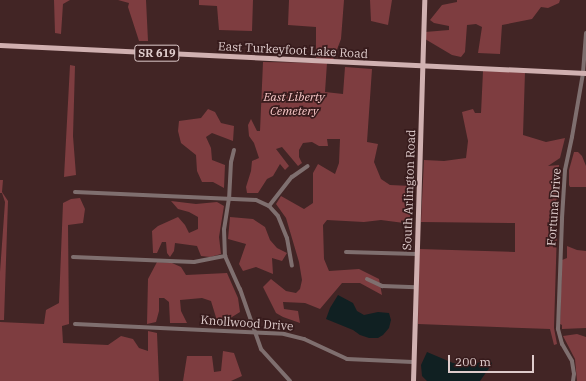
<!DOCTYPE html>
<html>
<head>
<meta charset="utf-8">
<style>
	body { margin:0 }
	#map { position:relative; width:586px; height:381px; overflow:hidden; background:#422525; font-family:"IBM Plex Serif",serif }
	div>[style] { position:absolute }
	.green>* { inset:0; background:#7e3d40 }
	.water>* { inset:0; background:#102022 }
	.minor>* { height:4px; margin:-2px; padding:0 2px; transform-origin:2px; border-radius:2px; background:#7f6f6f }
	.major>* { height:5px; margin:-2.5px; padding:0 2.5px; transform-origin:2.5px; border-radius:2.5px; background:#d0b0b0 }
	span { translate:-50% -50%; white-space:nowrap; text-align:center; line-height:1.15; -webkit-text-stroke:3.5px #371b1c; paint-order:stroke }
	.shield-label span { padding:1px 3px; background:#371b1c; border:1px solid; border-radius:3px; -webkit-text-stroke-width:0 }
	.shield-label { font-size:11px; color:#dfcccc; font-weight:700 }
	.street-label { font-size:12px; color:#dfcccc }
	.park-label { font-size:12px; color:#f9c8c8; font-style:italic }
	.scale { position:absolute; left:448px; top:355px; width:86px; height:18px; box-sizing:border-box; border:2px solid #dfcccc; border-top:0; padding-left:5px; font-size:12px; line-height:14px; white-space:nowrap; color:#dfcccc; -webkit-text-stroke:3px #371b1c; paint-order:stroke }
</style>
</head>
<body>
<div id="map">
	<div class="green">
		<i style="clip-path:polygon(54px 0,70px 0,63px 4px,61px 34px,55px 33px)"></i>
		<i style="clip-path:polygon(118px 0,146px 0,148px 41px,139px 41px,128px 7px,129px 3px)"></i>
		<i style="clip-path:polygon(199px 0,253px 0,252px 31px,219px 30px,217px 6px,199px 5px)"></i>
		<i style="clip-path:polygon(289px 0,344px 0,341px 39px,333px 60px,316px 58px,316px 27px,288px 25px)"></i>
		<i style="clip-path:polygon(370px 0,392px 0,388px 25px,371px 21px)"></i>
		<i style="clip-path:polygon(457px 0,560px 0,559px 3px,548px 8px,541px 7px,532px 19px,502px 25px,500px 54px,478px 53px,482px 27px,476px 24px,467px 25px,465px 52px,461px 57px,452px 55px,425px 39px,425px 32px,449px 30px,449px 26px,434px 23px,430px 20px,442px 5px,457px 2px)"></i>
		<i style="clip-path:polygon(263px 62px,327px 63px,325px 92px,343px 94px,345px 67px,372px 69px,367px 142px,378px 144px,374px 162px,381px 179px,390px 185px,411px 186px,413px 217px,404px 223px,381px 220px,364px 222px,327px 220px,323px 225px,324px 259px,329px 271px,359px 269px,379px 279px,382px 295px,360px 283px,342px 283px,320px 309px,305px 303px,283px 302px,284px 309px,298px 311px,300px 323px,283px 317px,276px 313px,263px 287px,271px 279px,286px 291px,296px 293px,300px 289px,302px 280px,299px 262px,286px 218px,276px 204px,281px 196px,304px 209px,313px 203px,313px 173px,318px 164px,335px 174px,339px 163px,340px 139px,327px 139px,328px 146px,319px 146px,312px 142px,303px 143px,299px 150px,299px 157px,302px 163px,298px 166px,282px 147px,276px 149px,289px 166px,285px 170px,280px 164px,273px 176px,267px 179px,258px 193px,247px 193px,246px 187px,251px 171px,252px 161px,259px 158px,254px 143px,249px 136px,248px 125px,251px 119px,257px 131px,260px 131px)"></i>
		<i style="clip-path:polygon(70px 65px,75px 66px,73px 136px,76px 175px,64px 177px)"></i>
		<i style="clip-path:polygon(483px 71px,525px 72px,523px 135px,546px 142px,565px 138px,560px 158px,548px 166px,559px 165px,554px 328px,557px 344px,554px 345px,550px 329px,418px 324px,419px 249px,515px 252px,515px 223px,421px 222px,424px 160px,444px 161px,466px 158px,468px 141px,462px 112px,473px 109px,475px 113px,481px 113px)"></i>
		<i style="clip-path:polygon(208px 109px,215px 112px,221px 123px,234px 126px,233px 141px,212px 133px,206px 137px,211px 148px,212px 160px,225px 165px,224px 188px,213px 182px,202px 182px,197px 171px,196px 155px,181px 143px,178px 131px,179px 121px,201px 118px)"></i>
		<i style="clip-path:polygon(574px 152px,578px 152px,582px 156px,586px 166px,586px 187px,570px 187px,569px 185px,569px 170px)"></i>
		<i style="clip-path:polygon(0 180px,3px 180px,2px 192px,8px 201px,4px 320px,0 320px,0 272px,5px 202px,2px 193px,0 193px)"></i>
		<i style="clip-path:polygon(80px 198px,85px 209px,83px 223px,68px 225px,69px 324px,62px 326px,63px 343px,108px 345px,121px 336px,133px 339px,139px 348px,148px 351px,148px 331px,157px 333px,159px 381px,0 381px,0 322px,44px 324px,46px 310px,59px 303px,63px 203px,71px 199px)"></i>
		<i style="clip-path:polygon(171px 201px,196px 204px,217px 202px,224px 206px,219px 237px,221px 254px,210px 257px,201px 256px,197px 246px,175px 243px,174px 251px,170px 257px,167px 253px,166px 242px,162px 242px,157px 253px,153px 253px,152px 231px,158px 226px,178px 217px,185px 225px,189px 233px,198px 229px,198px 217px,189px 212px,178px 209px)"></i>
		<i style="clip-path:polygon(230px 217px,253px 219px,265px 227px,270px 240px,277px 248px,287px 253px,282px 261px,272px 258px,273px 274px,256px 267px,243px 271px,239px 264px,246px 244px,228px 239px)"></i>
		<i style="clip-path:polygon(567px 246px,577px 250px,586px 251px,586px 328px,562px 329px,562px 325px,560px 324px,562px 260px,567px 258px)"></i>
		<i style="clip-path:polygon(157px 262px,172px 263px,181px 267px,186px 275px,227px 273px,238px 298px,240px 312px,224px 322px,218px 324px,211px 301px,202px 298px,180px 300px,181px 311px,187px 323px,170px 323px,169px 302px,164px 298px,159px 298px,159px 311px,156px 322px,147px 324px,148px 279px)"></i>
		<i style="clip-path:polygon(577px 334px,586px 337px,586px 381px,577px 381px,575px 359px,563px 336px)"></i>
		<i style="clip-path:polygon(223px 351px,234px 353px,242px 376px,231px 381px,183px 381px,187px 356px,212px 356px,214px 372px,221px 371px)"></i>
	</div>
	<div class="water">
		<i style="clip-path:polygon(338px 295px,353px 303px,357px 311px,364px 315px,378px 312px,389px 313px,391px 320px,389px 328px,383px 335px,378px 338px,369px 338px,360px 335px,353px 330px,326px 319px,330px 308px)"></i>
		<i style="clip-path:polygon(427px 352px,453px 363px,471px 365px,490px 359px,492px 364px,480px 381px,427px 381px,422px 376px,421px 365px)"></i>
	</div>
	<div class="minor">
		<i style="left:234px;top:150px;width:12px;rotate:104deg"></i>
		<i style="left:231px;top:162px;width:36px;rotate:93deg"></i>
		<i style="left:229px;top:198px;width:31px;rotate:99deg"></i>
		<i style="left:224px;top:229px;width:27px;rotate:88deg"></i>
		<i style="left:225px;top:256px;width:36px;rotate:66deg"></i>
		<i style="left:240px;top:289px;width:64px;rotate:70.7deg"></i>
		<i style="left:261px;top:349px;width:43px;rotate:47.8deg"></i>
		<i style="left:75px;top:192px;width:181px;rotate:2.5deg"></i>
		<i style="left:256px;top:200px;width:14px;rotate:25deg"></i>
		<i style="left:269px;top:206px;width:13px;rotate:48deg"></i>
		<i style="left:278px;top:216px;width:24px;rotate:68deg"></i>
		<i style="left:287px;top:238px;width:28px;rotate:80deg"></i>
		<i style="left:269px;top:206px;width:37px;rotate:-52deg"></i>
		<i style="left:292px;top:177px;width:19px;rotate:-35deg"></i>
		<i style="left:346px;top:252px;width:71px;rotate:1.6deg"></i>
		<i style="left:73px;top:257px;width:121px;rotate:2.4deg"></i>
		<i style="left:194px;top:262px;width:32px;rotate:-11deg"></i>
		<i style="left:367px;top:279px;width:17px;rotate:25deg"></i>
		<i style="left:382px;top:286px;width:34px;rotate:2deg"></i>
		<i style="left:75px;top:324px;width:209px;rotate:2.7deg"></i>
		<i style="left:284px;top:334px;width:21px;rotate:14deg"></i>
		<i style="left:304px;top:339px;width:47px;rotate:24.9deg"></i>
		<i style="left:347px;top:359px;width:66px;rotate:2.6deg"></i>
		<i style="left:573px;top:381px;width:7px;rotate:-82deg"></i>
		<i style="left:574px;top:374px;width:13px;rotate:-99deg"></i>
		<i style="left:572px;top:361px;width:20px;rotate:-120deg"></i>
		<i style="left:562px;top:344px;width:16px;rotate:-105deg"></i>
		<i style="left:558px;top:329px;width:111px;rotate:-87.9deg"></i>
		<i style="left:562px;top:218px;width:48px;rotate:-86.4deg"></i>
		<i style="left:565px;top:170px;width:34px;rotate:-78deg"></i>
		<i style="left:572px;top:137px;width:65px;rotate:-80.2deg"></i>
		<i style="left:583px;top:73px;width:40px;rotate:-85.7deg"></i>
	</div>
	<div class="major">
		<i style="left:0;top:45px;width:587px;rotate:2.74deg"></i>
		<i style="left:413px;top:381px;width:381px;rotate:-88.3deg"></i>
	</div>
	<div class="shield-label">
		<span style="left:157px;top:53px">SR 619</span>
	</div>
	<div class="street-label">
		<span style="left:293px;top:50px;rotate:3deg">East Turkeyfoot Lake Road</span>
		<span style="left:409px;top:190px;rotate:-88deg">South Arlington Road</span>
		<span style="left:554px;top:207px;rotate:-86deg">Fortuna Drive</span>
		<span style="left:247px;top:323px;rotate:4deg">Knollwood Drive</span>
	</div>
	<div class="park-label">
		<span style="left:294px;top:104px">East Liberty<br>Cemetery</span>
	</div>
	<div class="scale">200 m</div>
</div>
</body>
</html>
